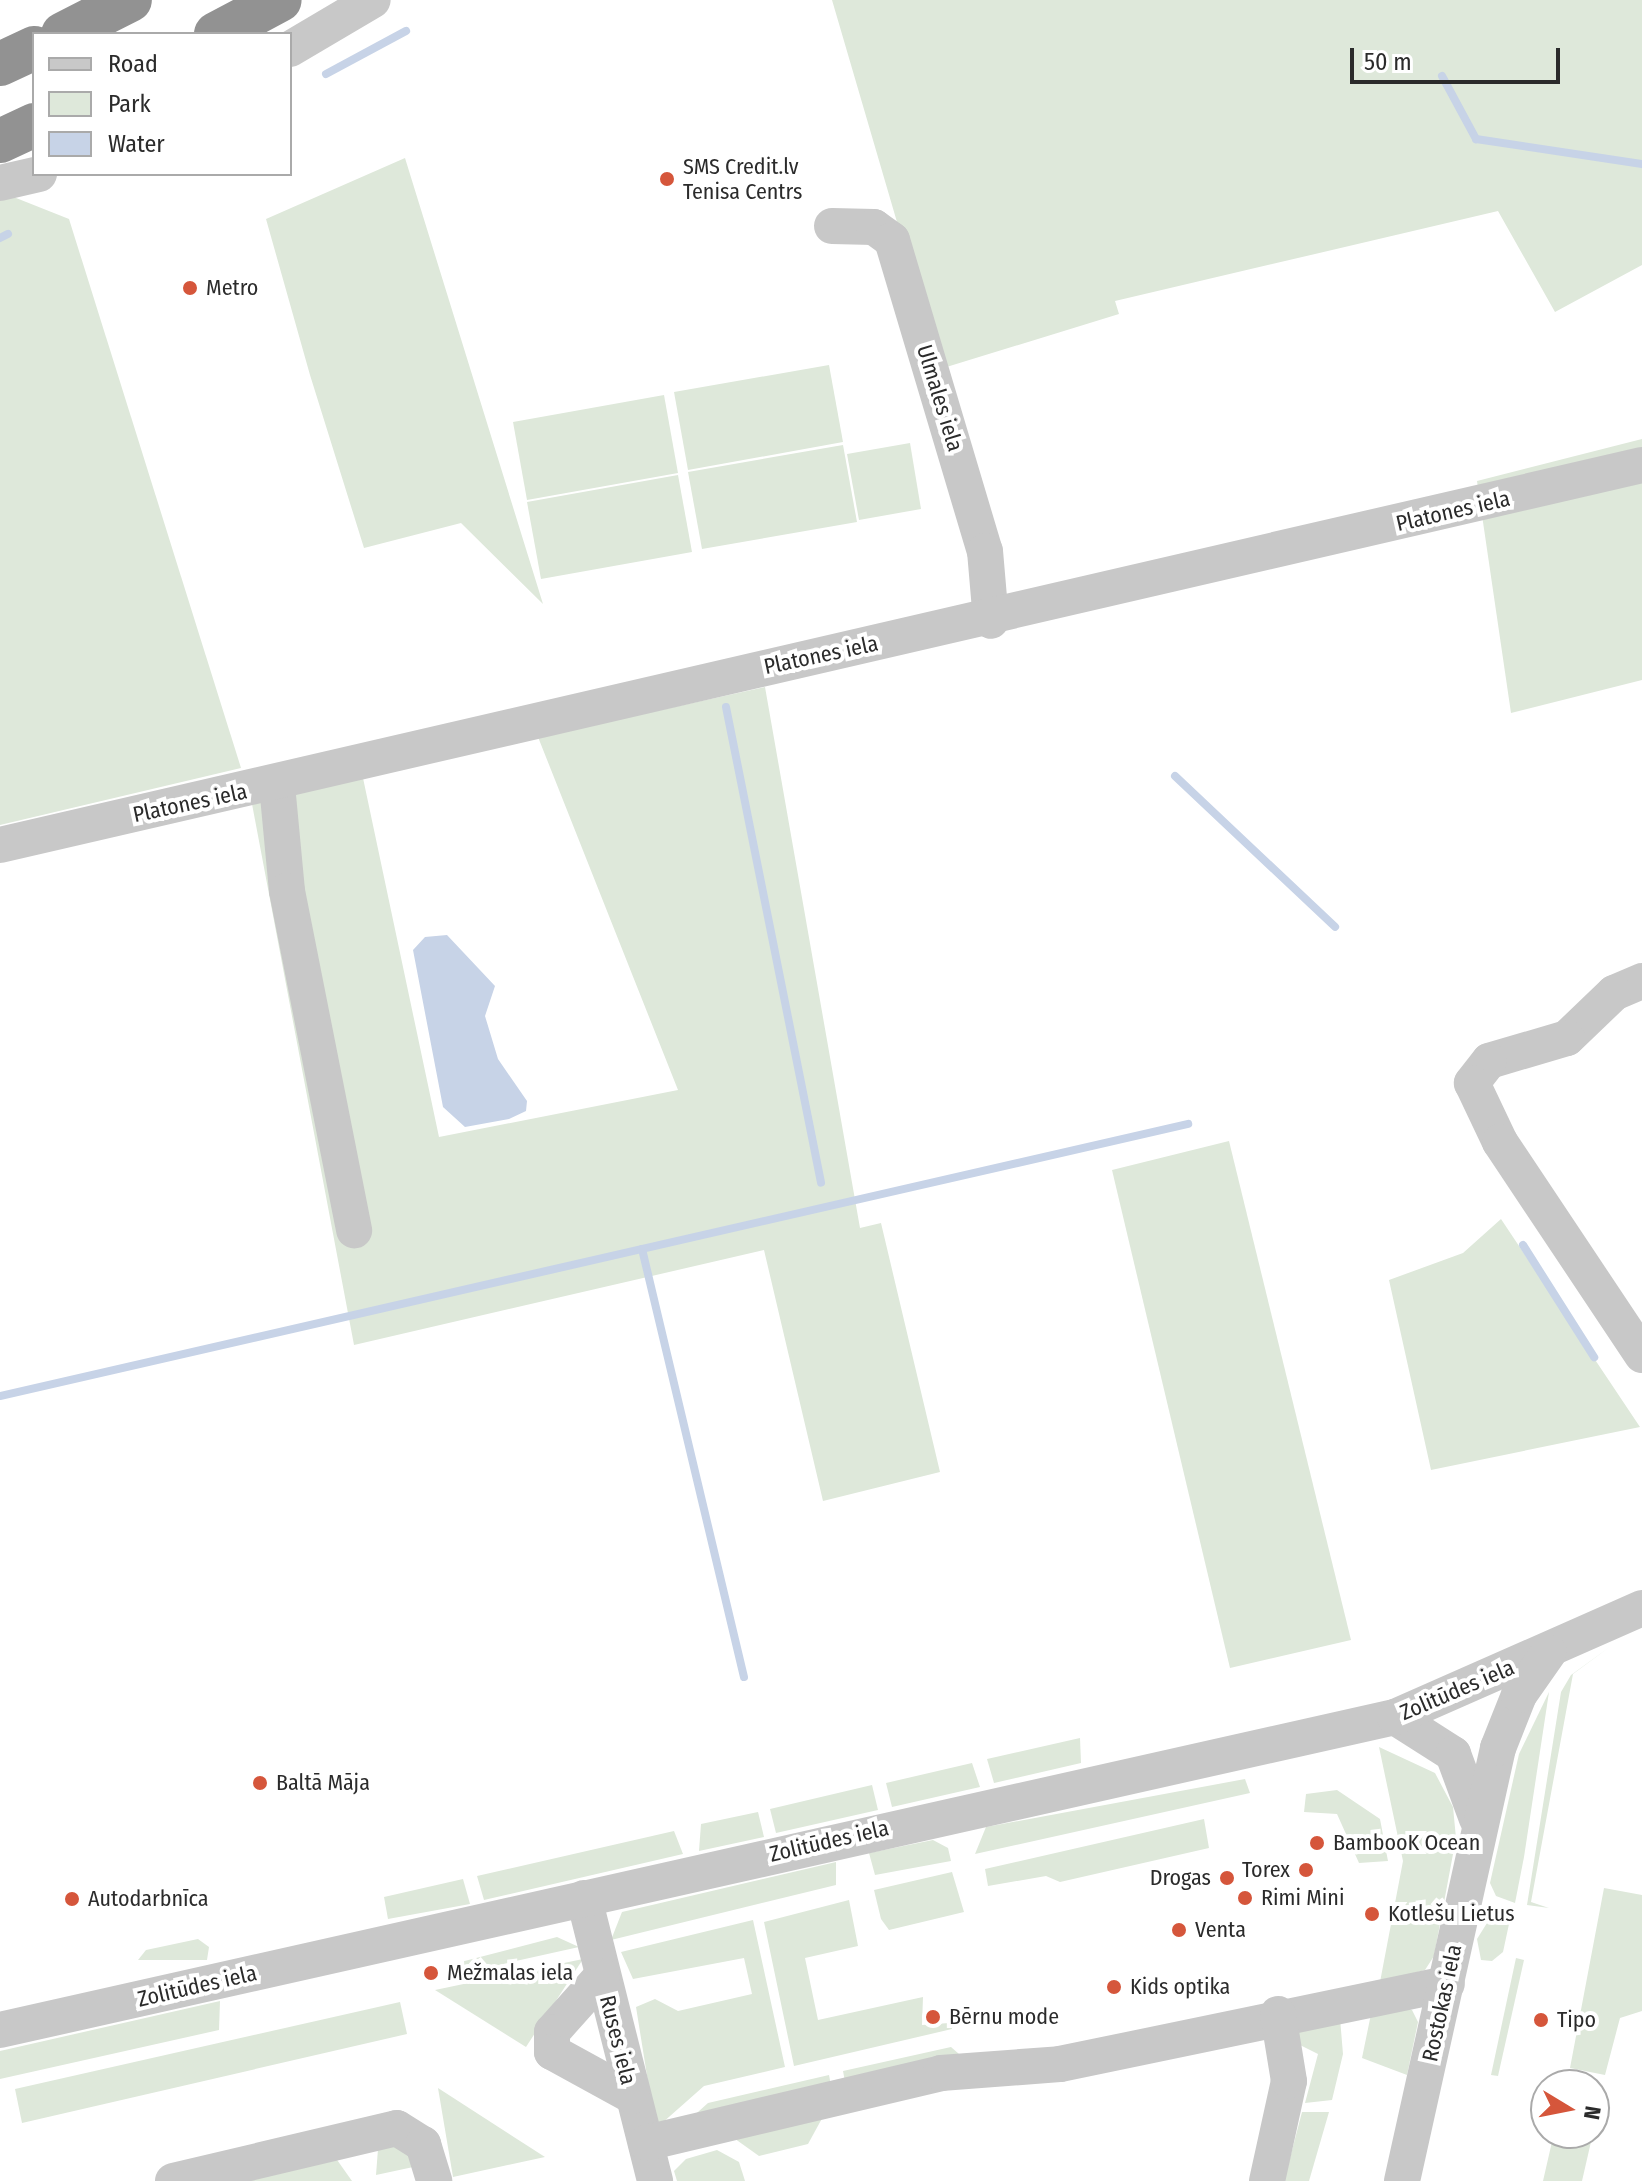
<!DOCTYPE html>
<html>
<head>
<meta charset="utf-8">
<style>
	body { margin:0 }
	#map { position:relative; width:1642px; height:2181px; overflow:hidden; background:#fff; font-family:"Fira Sans Condensed",sans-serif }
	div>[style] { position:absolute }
	.green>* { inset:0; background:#dee8da }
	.water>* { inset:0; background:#c7d3e7 }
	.stream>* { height:8px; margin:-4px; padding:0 4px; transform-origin:4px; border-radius:4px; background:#c7d3e7 }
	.minor>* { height:36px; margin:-18px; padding:0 18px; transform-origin:18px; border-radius:18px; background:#c8c8c8 }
	.highway>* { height:44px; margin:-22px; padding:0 22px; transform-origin:22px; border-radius:22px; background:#929292 }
	.dots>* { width:22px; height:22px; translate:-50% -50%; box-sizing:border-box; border:4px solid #fff; border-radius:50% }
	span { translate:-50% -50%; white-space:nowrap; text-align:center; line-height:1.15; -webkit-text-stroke:8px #fff; paint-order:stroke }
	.poi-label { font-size:22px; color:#2b2b2b }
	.left { translate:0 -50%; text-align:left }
	.right { translate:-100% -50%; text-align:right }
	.street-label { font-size:22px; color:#2b2b2b }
	.legend { position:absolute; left:32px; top:32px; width:260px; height:144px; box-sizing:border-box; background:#fff; border:2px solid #aaa; margin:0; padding:10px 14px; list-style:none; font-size:24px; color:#2b2b2b }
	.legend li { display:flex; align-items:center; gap:16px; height:40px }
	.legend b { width:40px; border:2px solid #aaa }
	.north { position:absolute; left:1530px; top:2069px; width:80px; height:80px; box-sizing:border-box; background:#fff; border:2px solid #aaa; border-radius:50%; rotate:100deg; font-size:22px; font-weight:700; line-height:32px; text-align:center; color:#2b2b2b }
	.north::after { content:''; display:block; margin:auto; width:28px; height:36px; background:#d5563b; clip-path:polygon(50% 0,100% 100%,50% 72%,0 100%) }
	.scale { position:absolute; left:1350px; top:48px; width:210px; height:36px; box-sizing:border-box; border:4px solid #2b2b2b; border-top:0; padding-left:10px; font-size:24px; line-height:28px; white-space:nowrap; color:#2b2b2b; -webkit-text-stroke:6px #fff; paint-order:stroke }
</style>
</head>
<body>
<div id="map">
	<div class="green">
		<i style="clip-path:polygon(832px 0,1642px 0,1642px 265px,1555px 312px,1498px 211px,1115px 301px,1119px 314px,940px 369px)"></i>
		<i style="clip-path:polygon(405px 158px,543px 604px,461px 523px,364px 548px,310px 375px,266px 219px)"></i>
		<i style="clip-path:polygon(6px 194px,69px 219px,241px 768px,0 825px,0 197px)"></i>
		<i style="clip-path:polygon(829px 365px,843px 442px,688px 470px,674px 392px)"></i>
		<i style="clip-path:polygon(664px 395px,678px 473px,527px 500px,513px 422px)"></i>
		<i style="clip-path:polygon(1642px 439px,1642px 680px,1511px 713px,1477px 481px)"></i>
		<i style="clip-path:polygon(910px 443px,921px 509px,859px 520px,847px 454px)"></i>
		<i style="clip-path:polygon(843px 445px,857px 522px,702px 549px,688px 472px)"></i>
		<i style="clip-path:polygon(678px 475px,692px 552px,541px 579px,527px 502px)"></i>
		<i style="clip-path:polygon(765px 687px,860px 1228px,881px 1223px,940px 1472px,823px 1501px,764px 1250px,354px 1345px,252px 804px,363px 778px,439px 1137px,678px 1090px,538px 737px)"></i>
		<i style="clip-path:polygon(1229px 1141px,1351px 1640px,1230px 1668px,1112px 1170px)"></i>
		<i style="clip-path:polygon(1501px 1219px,1640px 1427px,1431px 1470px,1389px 1280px,1463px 1253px)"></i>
		<i style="clip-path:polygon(1611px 1646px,1573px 1674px,1531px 1902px,1549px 1908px,1527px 1905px,1561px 1692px,1571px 1675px)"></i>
		<i style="clip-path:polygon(1549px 1692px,1524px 1857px,1515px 1903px,1496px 1896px,1490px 1883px,1519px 1754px)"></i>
		<i style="clip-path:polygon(1080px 1738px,1081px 1763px,994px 1783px,987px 1759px)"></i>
		<i style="clip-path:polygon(1379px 1747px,1435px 1773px,1453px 1807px,1456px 1838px,1434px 1956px,1425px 1970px,1380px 1982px,1403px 1861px)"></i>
		<i style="clip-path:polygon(972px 1763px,980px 1787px,892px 1807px,886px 1783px)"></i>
		<i style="clip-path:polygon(1245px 1779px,1250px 1793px,975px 1854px,986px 1827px)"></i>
		<i style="clip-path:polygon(872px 1785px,878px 1810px,776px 1833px,770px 1809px)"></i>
		<i style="clip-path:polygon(1337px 1790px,1380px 1819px,1388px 1861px,1359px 1863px,1337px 1814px,1304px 1812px,1306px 1794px)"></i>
		<i style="clip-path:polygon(758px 1812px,764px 1837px,699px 1851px,701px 1824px)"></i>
		<i style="clip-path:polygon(1204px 1819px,1209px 1848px,1060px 1882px,1046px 1876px,988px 1886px,985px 1869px)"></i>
		<i style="clip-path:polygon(674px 1831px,683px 1854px,484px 1900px,477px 1876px)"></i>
		<i style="clip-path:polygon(933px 1840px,948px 1848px,951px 1861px,875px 1875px,869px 1853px)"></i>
		<i style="clip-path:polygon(836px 1862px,836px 1885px,611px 1940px,622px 1912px)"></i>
		<i style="clip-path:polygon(952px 1872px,964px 1912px,889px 1930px,881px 1919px,874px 1890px)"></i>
		<i style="clip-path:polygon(463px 1879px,470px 1904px,388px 1919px,384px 1897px)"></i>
		<i style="clip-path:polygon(1604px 1888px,1642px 1895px,1642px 2011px,1620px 2018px,1605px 2075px,1570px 2068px)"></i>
		<i style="clip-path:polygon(849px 1900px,858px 1946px,805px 1958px,818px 2020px,923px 1997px,922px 2025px,949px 2023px,949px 2012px,952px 2029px,794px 2066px,764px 1922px)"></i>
		<i style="clip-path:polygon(753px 1920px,785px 2067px,704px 2086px,661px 2124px,654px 2119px,636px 2007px,655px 1999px,678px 2011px,752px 1994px,744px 1958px,633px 1979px,621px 1952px)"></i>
		<i style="clip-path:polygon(1487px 1923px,1509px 1924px,1503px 1952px,1492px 1961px,1481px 1960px,1477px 1939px)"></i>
		<i style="clip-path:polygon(557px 1937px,579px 1947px,467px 1972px,453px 1964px)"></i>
		<i style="clip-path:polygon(198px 1939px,209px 1947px,207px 1960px,138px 1960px,146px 1950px)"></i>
		<i style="clip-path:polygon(1516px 1958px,1524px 1960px,1498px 2076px,1491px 2075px)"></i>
		<i style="clip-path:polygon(583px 1959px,526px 2047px,435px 1990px)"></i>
		<i style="clip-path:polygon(220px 2001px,219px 2030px,0 2079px,0 2051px)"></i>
		<i style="clip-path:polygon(400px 2002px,407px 2034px,22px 2123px,15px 2089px)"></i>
		<i style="clip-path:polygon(1398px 2006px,1412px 2010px,1418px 2022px,1407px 2075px,1362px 2058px,1371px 2014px)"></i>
		<i style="clip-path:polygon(1340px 2018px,1343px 2054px,1332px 2100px,1305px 2103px,1318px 2054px,1296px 2043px,1296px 2031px)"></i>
		<i style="clip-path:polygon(951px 2047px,959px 2054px,845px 2082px,843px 2071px)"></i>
		<i style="clip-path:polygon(829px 2075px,831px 2086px,689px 2120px,708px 2103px)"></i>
		<i style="clip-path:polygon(438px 2088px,545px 2157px,453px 2177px)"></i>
		<i style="clip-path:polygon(1302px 2112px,1329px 2112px,1309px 2181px,1284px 2181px)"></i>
		<i style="clip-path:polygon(825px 2113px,808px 2144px,759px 2156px,731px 2136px)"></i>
		<i style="clip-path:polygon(1554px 2133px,1593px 2133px,1582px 2181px,1543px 2181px)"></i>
		<i style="clip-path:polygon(398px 2142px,418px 2166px,376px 2175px,378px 2149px)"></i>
		<i style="clip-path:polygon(717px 2150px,739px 2162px,745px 2181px,677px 2181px,674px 2171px,686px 2159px)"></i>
		<i style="clip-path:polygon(335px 2157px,352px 2181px,223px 2181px)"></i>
	</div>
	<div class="water">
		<i style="clip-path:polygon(447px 935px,495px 986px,485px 1016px,498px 1059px,527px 1101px,526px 1111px,509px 1119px,465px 1127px,443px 1107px,413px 950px,425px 937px)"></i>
	</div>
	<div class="stream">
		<i style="left:326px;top:74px;width:91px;rotate:-28.3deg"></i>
		<i style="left:1442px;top:76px;width:72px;rotate:61.6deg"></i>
		<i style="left:1476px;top:139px;width:168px;rotate:8.6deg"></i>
		<i style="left:0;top:238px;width:9px;rotate:-27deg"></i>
		<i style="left:726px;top:707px;width:485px;rotate:78.7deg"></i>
		<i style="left:1175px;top:776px;width:220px;rotate:43.3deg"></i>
		<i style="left:1523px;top:1245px;width:133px;rotate:57.6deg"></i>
		<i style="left:642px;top:1249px;width:440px;rotate:76.6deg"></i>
		<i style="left:0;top:1396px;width:1219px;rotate:-12.9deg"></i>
	</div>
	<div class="minor">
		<i style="left:290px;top:49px;width:96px;rotate:-30.6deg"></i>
		<i style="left:0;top:183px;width:40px;rotate:-13deg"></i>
		<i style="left:832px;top:226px;width:42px;rotate:1.4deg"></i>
		<i style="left:874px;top:227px;width:22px;rotate:36deg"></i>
		<i style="left:892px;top:240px;width:325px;rotate:73.4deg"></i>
		<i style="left:985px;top:551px;width:70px;rotate:85.1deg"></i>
		<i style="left:277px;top:785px;width:106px;rotate:84.6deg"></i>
		<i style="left:287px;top:891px;width:346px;rotate:78.8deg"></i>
		<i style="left:0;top:845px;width:1685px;rotate:-13.03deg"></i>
		<i style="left:1642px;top:981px;width:30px;rotate:157deg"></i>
		<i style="left:1614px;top:993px;width:65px;rotate:136.2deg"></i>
		<i style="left:1567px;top:1038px;width:81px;rotate:163.6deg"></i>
		<i style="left:1489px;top:1061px;width:28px;rotate:128deg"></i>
		<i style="left:1472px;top:1083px;width:65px;rotate:64.6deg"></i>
		<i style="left:1500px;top:1142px;width:256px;rotate:56.3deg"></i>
		<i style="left:1395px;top:1717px;width:69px;rotate:32.5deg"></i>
		<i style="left:1453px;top:1754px;width:69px;rotate:69.7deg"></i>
		<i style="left:584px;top:1898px;width:292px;rotate:75.9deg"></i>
		<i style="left:602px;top:1976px;width:75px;rotate:131.8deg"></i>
		<i style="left:552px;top:2032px;width:20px;rotate:90deg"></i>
		<i style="left:552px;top:2052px;width:91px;rotate:28.8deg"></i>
		<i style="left:0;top:2030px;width:1430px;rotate:-12.65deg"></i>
		<i style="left:1395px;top:1717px;width:270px;rotate:-23.8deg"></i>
		<i style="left:646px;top:2143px;width:303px;rotate:-13.3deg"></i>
		<i style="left:941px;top:2073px;width:119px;rotate:-4.3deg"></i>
		<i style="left:1060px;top:2064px;width:395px;rotate:-11.7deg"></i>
		<i style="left:173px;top:2181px;width:230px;rotate:-13.3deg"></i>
		<i style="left:397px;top:2128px;width:31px;rotate:32deg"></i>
		<i style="left:423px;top:2144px;width:39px;rotate:73deg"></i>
		<i style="left:1267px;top:2181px;width:102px;rotate:-77.6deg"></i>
		<i style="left:1289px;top:2081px;width:68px;rotate:-99.3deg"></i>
		<i style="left:1402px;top:2181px;width:444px;rotate:-77.5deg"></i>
		<i style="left:1498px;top:1748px;width:57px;rotate:-68.4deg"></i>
		<i style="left:1519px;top:1695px;width:52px;rotate:-55.1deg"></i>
	</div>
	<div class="highway">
		<i style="left:63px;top:34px;width:75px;rotate:-26.9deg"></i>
		<i style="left:216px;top:34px;width:72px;rotate:-28deg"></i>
		<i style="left:0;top:64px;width:38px;rotate:-25deg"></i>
		<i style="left:0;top:141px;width:38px;rotate:-25deg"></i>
	</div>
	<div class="dots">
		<i style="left:667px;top:179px;background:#d5563b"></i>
		<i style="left:190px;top:288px;background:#d5563b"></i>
		<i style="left:260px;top:1783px;background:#d5563b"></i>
		<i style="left:1317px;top:1843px;background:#d5563b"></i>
		<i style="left:1306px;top:1870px;background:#d5563b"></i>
		<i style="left:1227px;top:1878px;background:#d5563b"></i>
		<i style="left:1245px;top:1898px;background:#d5563b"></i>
		<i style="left:72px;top:1899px;background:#d5563b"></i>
		<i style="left:1372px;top:1914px;background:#d5563b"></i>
		<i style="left:1179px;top:1930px;background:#d5563b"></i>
		<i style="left:431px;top:1973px;background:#d5563b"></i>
		<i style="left:1114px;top:1987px;background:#d5563b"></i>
		<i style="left:933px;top:2017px;background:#d5563b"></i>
		<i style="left:1541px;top:2020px;background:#d5563b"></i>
	</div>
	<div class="poi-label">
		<span class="left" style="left:683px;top:179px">SMS Credit.lv<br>Tenisa Centrs</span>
		<span class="left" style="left:206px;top:288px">Metro</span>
		<span class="left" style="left:276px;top:1783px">Baltā Māja</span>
		<span class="left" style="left:1333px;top:1843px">BambooK Ocean</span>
		<span class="right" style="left:1290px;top:1870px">Torex</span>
		<span class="right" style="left:1211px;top:1878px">Drogas</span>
		<span class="left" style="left:1261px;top:1898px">Rimi Mini</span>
		<span class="left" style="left:88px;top:1899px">Autodarbnīca</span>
		<span class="left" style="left:1388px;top:1914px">Kotlešu Lietus</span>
		<span class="left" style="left:1195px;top:1930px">Venta</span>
		<span class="left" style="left:447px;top:1973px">Mežmalas iela</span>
		<span class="left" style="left:1130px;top:1987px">Kids optika</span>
		<span class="left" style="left:949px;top:2017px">Bērnu mode</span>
		<span class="left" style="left:1557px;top:2020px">Tipo</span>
	</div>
	<div class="street-label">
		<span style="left:940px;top:398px;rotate:73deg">Ulmales iela</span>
		<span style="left:1453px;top:511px;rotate:-13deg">Platones iela</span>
		<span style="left:821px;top:655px;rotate:-12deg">Platones iela</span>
		<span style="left:190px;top:803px;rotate:-12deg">Platones iela</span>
		<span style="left:1457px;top:1690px;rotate:-23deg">Zolitūdes iela</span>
		<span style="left:829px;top:1841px;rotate:-13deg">Zolitūdes iela</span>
		<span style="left:197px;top:1986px;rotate:-13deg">Zolitūdes iela</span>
		<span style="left:1442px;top:2003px;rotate:-78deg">Rostokas iela</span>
		<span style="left:618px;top:2040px;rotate:76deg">Ruses iela</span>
	</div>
	<ul class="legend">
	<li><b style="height:10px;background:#c8c8c8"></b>Road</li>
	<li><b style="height:22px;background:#dee8da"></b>Park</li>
	<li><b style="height:22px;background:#c7d3e7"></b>Water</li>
	</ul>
	<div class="north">N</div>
	<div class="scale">50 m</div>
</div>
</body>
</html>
